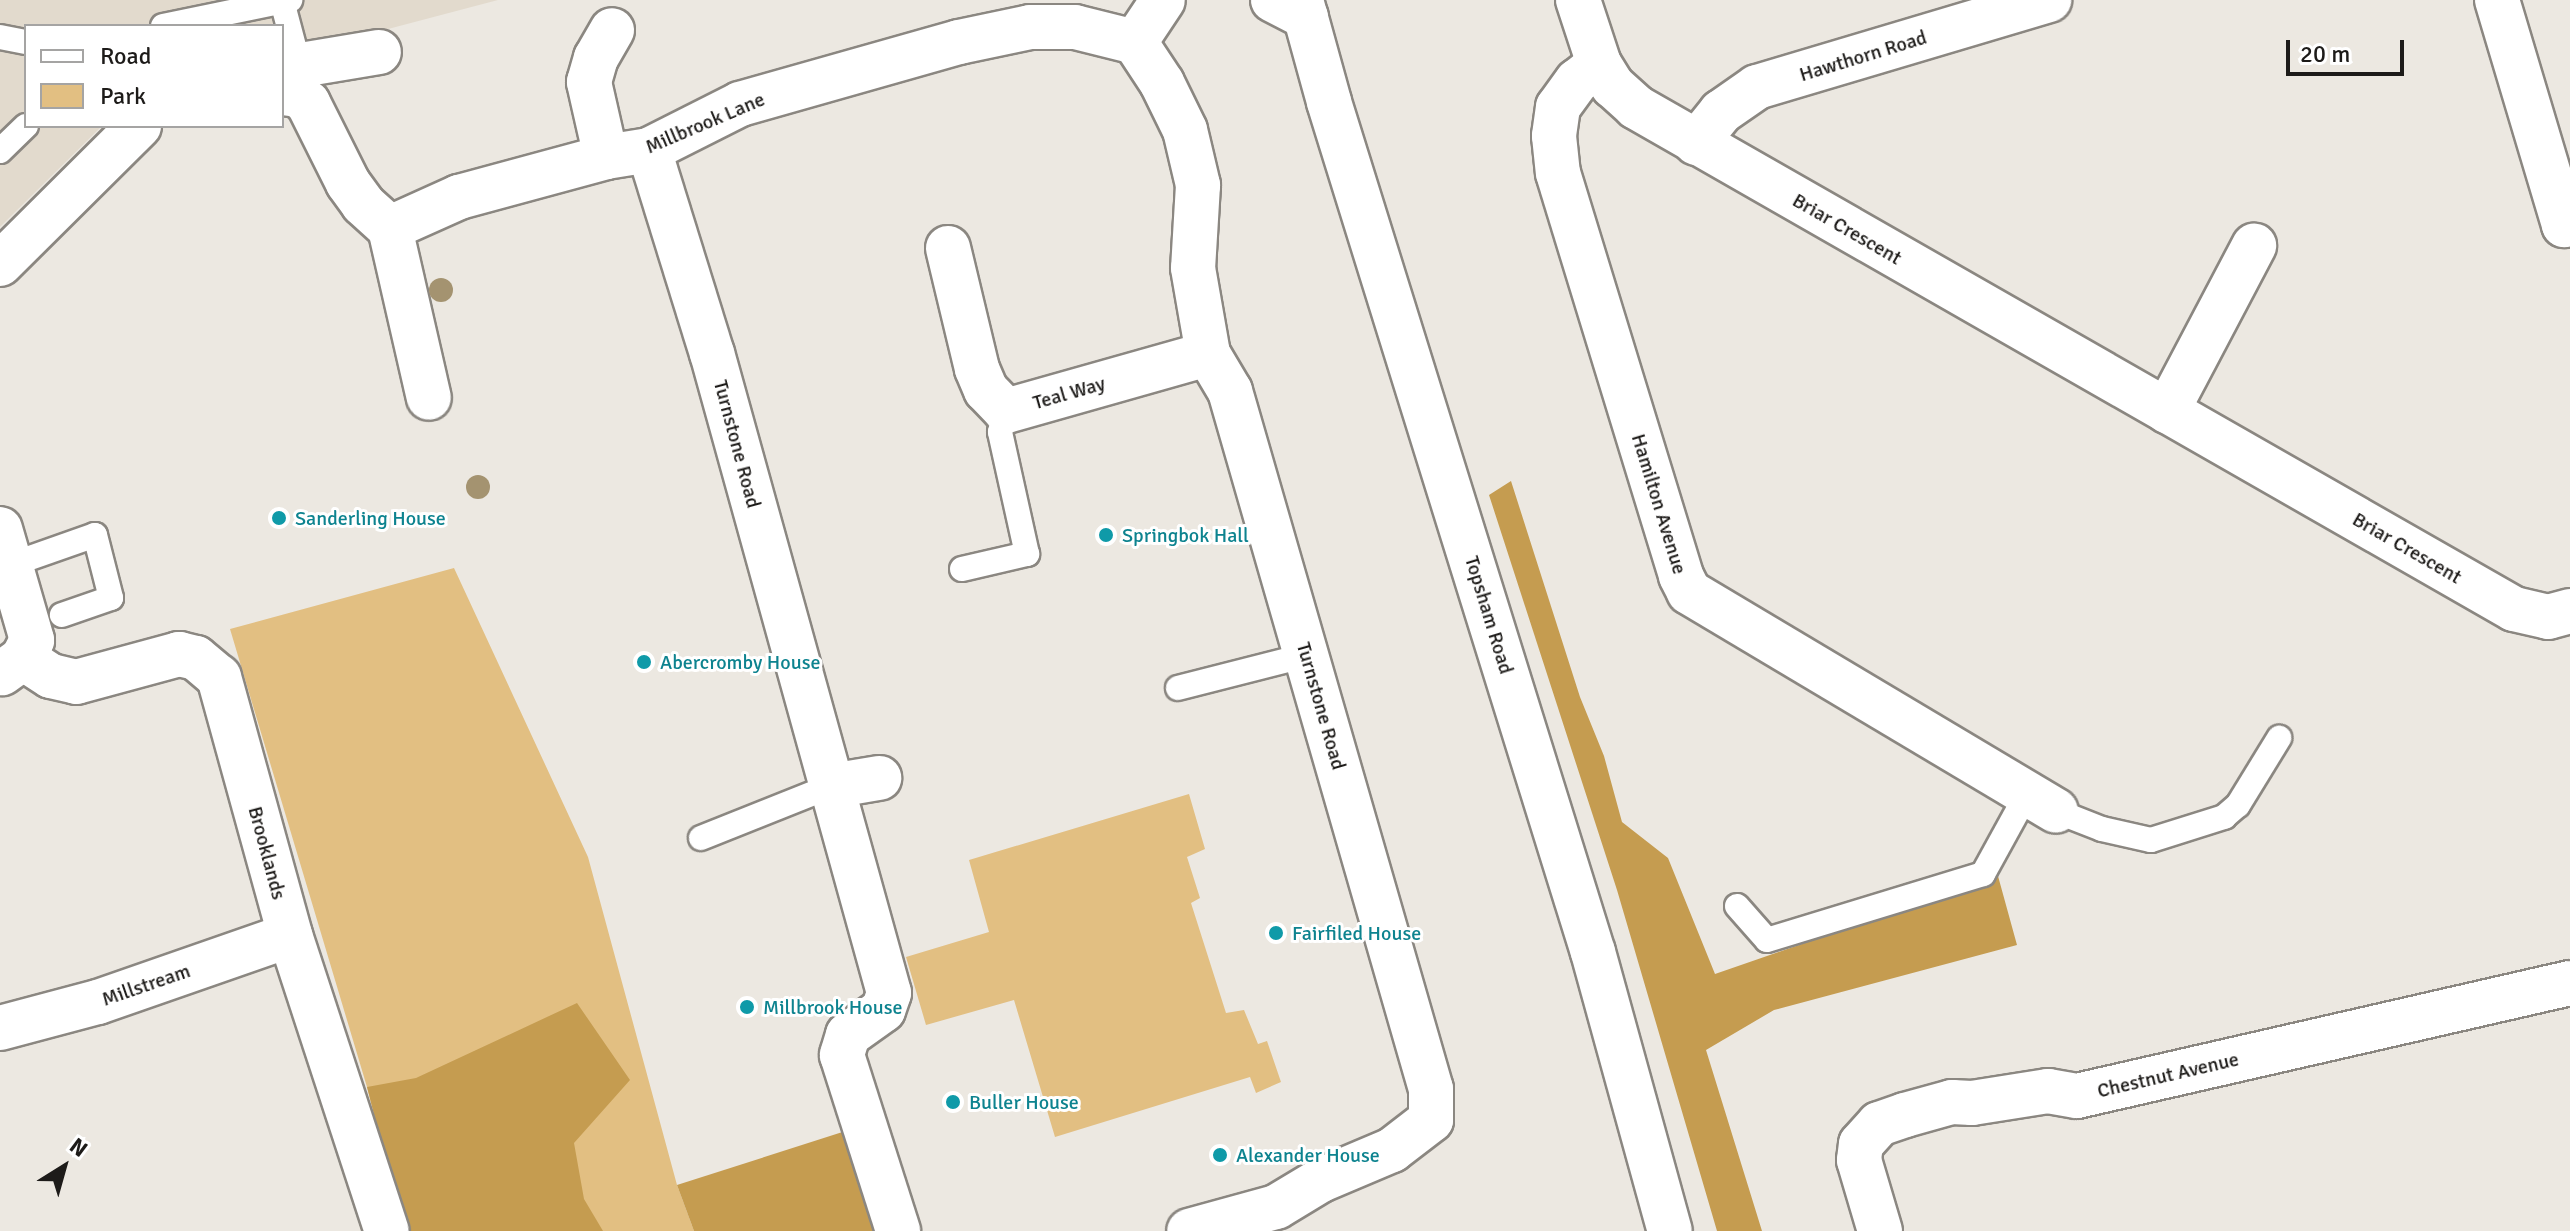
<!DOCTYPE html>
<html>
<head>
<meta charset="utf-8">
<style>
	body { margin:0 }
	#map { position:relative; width:2570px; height:1231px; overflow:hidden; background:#ece8e1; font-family:Signika,sans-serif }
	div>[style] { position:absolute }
	.built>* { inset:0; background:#e2dacd }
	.green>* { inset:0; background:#e2bf82 }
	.forest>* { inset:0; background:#c59c50 }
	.roads { filter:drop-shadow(2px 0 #8b8781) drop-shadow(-2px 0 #8b8781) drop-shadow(0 2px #8b8781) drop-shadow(0 -2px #8b8781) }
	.service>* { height:24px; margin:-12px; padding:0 12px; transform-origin:12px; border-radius:12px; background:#fff }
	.minor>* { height:44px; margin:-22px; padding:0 22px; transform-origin:22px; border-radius:22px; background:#fff }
	.primary>* { height:44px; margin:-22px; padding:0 22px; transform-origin:22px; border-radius:22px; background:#fff }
	.trees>* { width:24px; height:24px; margin:-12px; border-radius:50%; background:#a49370 }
	.dots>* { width:22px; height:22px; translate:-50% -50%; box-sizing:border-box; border:4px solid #fff; border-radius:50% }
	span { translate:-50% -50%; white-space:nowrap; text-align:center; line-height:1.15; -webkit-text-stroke:6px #fff; paint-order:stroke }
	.street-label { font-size:20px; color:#1d1b19 }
	.culture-label { font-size:20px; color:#0d838f }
	.left { translate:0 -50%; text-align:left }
	.legend { position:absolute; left:24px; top:24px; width:260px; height:104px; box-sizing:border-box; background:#fff; border:2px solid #a5a4a3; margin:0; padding:10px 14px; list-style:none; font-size:24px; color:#1d1b19 }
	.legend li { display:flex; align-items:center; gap:16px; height:40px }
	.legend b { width:40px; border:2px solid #a5a4a3 }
	.north { position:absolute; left:24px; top:1127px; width:80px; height:80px; -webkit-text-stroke:6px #fff; paint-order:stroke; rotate:37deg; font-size:22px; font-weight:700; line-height:32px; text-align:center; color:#1d1b19 }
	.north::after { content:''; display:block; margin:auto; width:28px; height:36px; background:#1d1b19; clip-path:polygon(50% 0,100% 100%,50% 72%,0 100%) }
	.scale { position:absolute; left:2286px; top:40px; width:118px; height:36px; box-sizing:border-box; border:4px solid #1d1b19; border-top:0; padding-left:10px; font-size:24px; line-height:28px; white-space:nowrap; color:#1d1b19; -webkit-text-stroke:6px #fff; paint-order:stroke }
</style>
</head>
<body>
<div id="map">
	<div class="built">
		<i style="clip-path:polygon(0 0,498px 0,282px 57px,282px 26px,26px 26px,26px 126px,102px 126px,0 227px)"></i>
	</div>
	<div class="green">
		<i style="clip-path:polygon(454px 568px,588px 857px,677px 1185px,694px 1231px,404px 1231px,367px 1087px,230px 629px)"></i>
		<i style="clip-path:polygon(1189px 794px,1205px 849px,1187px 857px,1200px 898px,1191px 903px,1226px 1013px,1244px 1010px,1258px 1044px,1267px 1041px,1281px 1082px,1256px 1093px,1250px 1077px,1055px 1137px,1014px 1000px,926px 1025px,906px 957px,989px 932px,969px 860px)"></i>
	</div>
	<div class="forest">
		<i style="clip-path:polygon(1511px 481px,1580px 697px,1604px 756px,1622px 822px,1668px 858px,1715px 974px,1998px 876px,2017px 945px,1774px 1010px,1706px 1050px,1762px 1231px,1717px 1231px,1617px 890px,1489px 495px)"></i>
		<i style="clip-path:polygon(577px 1003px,630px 1080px,574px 1143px,584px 1199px,603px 1231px,404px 1231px,367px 1087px,416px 1078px)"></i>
		<i style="clip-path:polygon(855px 1128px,889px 1231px,694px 1231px,677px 1185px)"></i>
	</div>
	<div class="roads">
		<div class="service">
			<i style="left:282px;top:1px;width:55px;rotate:75.2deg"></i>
			<i style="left:296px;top:54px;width:12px;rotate:95deg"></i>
			<i style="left:163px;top:26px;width:130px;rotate:-11.6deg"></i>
			<i style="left:0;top:37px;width:26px;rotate:11deg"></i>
			<i style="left:0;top:151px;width:36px;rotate:-44deg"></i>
			<i style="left:10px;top:565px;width:90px;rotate:-19.4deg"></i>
			<i style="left:95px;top:535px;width:65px;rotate:75.7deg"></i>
			<i style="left:111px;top:598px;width:52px;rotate:160.9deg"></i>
			<i style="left:962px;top:569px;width:67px;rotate:-13deg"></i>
			<i style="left:1027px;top:554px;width:125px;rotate:-102.5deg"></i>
			<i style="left:1000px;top:432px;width:22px;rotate:-74deg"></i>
			<i style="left:1178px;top:688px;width:133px;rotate:-14.3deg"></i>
			<i style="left:2056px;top:811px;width:49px;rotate:21.4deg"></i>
			<i style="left:2102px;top:829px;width:50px;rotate:12.7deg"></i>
			<i style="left:2151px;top:840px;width:77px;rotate:-17.5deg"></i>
			<i style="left:2224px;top:817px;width:18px;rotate:-41deg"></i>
			<i style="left:2238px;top:805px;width:79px;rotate:-58.5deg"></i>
			<i style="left:701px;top:838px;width:140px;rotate:-21.8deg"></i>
			<i style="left:1737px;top:906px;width:45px;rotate:48.6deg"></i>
			<i style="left:1767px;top:940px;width:226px;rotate:-17deg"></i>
			<i style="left:1983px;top:874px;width:91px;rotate:-61.2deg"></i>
		</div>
		<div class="minor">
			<i style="left:1273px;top:0;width:37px;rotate:27deg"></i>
			<i style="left:1578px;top:0;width:67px;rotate:71.8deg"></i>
			<i style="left:1599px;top:64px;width:26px;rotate:58deg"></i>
			<i style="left:1613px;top:86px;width:31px;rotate:42deg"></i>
			<i style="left:1636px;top:107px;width:1011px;rotate:29.76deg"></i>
			<i style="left:2514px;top:609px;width:35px;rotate:13deg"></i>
			<i style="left:2548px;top:617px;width:23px;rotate:-15deg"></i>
			<i style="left:2497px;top:0;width:235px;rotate:73.4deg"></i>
			<i style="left:2564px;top:225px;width:6px;rotate:-18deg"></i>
			<i style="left:1135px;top:42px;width:49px;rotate:56.6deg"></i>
			<i style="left:1162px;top:83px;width:52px;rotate:63.9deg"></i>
			<i style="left:1185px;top:130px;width:57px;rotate:76.7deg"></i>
			<i style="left:1198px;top:185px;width:83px;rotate:93.4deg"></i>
			<i style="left:1193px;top:268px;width:87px;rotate:80.1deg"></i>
			<i style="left:1208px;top:354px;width:43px;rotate:59.3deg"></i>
			<i style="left:1230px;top:391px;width:726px;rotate:73.94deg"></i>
			<i style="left:1431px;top:1089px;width:31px;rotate:90deg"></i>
			<i style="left:1431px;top:1120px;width:49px;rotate:142.4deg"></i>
			<i style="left:1392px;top:1150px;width:77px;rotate:157.1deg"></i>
			<i style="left:1321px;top:1180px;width:52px;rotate:149deg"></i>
			<i style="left:1276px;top:1207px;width:90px;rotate:164.6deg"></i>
			<i style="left:1599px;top:64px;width:28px;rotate:142deg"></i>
			<i style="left:1577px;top:81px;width:32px;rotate:126deg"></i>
			<i style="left:1558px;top:107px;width:29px;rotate:98deg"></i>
			<i style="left:1554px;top:136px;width:37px;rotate:84deg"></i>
			<i style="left:1558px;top:173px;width:421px;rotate:73deg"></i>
			<i style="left:1681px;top:576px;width:18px;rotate:63deg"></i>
			<i style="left:1689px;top:592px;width:427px;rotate:30.8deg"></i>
			<i style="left:282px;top:93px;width:16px;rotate:7deg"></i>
			<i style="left:298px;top:95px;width:13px;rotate:39deg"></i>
			<i style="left:308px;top:103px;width:89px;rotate:63.4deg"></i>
			<i style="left:348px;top:183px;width:26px;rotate:54deg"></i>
			<i style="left:363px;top:204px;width:36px;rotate:42deg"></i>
			<i style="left:298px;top:95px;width:29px;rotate:-96deg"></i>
			<i style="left:295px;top:66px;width:85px;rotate:-9.5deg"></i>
			<i style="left:1696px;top:143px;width:40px;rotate:-51deg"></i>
			<i style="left:1721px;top:112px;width:44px;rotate:-34.8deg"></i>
			<i style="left:1757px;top:87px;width:305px;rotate:-16.6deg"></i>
			<i style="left:649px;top:150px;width:213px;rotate:72.8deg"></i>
			<i style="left:712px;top:353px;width:664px;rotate:74.54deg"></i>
			<i style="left:889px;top:993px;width:18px;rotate:109deg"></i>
			<i style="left:883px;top:1010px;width:43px;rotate:144.5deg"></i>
			<i style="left:848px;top:1035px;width:21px;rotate:107deg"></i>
			<i style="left:842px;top:1055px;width:185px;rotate:72.3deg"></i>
			<i style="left:606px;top:157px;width:77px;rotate:-102.8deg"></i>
			<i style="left:589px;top:82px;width:25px;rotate:-74deg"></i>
			<i style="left:596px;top:58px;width:32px;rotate:-60deg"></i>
			<i style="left:390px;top:228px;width:76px;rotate:-24.2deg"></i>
			<i style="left:459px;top:197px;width:152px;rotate:-15.2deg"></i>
			<i style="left:606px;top:157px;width:44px;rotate:-9.2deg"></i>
			<i style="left:649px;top:150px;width:102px;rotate:-26.8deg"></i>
			<i style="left:740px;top:104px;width:228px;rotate:-15.8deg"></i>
			<i style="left:959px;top:42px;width:73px;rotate:-11.9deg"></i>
			<i style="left:1030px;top:27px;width:45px"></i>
			<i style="left:1075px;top:27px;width:62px;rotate:14deg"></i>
			<i style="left:1135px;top:42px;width:50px;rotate:-56.3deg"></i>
			<i style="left:390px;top:228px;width:174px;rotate:77.1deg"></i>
			<i style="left:948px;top:248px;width:124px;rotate:76.5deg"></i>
			<i style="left:977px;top:369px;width:23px;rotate:67deg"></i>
			<i style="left:986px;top:390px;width:29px;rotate:46deg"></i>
			<i style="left:1006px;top:411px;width:210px;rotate:-15.8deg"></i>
			<i style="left:0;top:264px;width:196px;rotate:-44.8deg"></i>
			<i style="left:2167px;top:411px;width:187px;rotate:-62.2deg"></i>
			<i style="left:0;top:529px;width:116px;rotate:73.9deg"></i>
			<i style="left:32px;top:640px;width:20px;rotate:117deg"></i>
			<i style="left:23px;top:658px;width:26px;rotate:144deg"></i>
			<i style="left:23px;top:658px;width:33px;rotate:33deg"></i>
			<i style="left:51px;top:676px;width:26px;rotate:13deg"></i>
			<i style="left:76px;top:682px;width:107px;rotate:-15.2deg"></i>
			<i style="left:179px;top:654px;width:17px;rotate:13deg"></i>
			<i style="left:196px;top:658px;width:30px;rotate:40deg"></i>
			<i style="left:219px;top:677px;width:268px;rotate:74.6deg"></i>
			<i style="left:290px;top:935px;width:311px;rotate:71.9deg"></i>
			<i style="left:831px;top:786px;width:49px;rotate:-9.5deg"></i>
			<i style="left:0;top:1028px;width:101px;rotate:-14.9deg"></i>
			<i style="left:98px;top:1002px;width:203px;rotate:-19.2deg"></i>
			<i style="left:1880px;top:1231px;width:74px;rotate:-106.5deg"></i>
			<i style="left:1859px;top:1160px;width:16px;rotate:-83deg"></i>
			<i style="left:1861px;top:1144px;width:27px;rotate:-48deg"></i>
			<i style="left:1879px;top:1124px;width:28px;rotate:-19deg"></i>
			<i style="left:1905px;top:1115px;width:49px;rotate:-15.5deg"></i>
			<i style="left:1952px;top:1102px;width:20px;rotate:3deg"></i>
			<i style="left:1972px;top:1103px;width:77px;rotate:-9deg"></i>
			<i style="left:2048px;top:1091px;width:29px;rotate:10deg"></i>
			<i style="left:2077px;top:1096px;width:506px;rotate:-12.91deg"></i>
		</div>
		<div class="primary">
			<i style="left:1301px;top:0;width:106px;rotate:74.6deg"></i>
			<i style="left:1329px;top:102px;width:890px;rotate:72.75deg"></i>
			<i style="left:1593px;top:952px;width:289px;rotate:74.6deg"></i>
		</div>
	</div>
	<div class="trees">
		<i style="left:441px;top:290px"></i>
		<i style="left:478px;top:487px"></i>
	</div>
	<div class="dots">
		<i style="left:279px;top:518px;background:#0f9aa8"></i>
		<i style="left:1106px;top:535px;background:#0f9aa8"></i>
		<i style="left:644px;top:662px;background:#0f9aa8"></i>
		<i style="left:1276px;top:933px;background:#0f9aa8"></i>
		<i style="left:747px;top:1007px;background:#0f9aa8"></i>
		<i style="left:953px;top:1102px;background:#0f9aa8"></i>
		<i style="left:1220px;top:1155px;background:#0f9aa8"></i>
	</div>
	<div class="street-label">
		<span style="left:1863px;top:56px;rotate:-17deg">Hawthorn Road</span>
		<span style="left:705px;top:123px;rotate:-23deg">Millbrook Lane</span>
		<span style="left:1847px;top:229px;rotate:30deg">Briar Crescent</span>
		<span style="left:1069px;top:393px;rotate:-16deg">Teal Way</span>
		<span style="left:737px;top:444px;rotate:75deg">Turnstone Road</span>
		<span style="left:1659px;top:504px;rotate:73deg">Hamilton Avenue</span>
		<span style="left:2407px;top:548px;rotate:30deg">Briar Crescent</span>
		<span style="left:1489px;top:615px;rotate:73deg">Topsham Road</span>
		<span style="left:1321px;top:706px;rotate:74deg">Turnstone Road</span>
		<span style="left:267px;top:853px;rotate:75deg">Brooklands</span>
		<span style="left:146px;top:985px;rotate:-19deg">Millstream</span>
		<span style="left:2168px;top:1075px;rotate:-13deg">Chestnut Avenue</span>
	</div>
	<div class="culture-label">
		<span class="left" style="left:295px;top:518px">Sanderling House</span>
		<span class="left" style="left:1122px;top:535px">Springbok Hall</span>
		<span class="left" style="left:660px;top:662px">Abercromby House</span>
		<span class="left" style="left:1292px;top:933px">Fairfiled House</span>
		<span class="left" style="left:763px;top:1007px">Millbrook House</span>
		<span class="left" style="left:969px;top:1102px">Buller House</span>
		<span class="left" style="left:1236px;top:1155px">Alexander House</span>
	</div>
	<ul class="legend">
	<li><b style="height:10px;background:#fff"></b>Road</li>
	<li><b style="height:22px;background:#e2bf82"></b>Park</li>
	</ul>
	<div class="north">N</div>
	<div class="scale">20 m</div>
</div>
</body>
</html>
